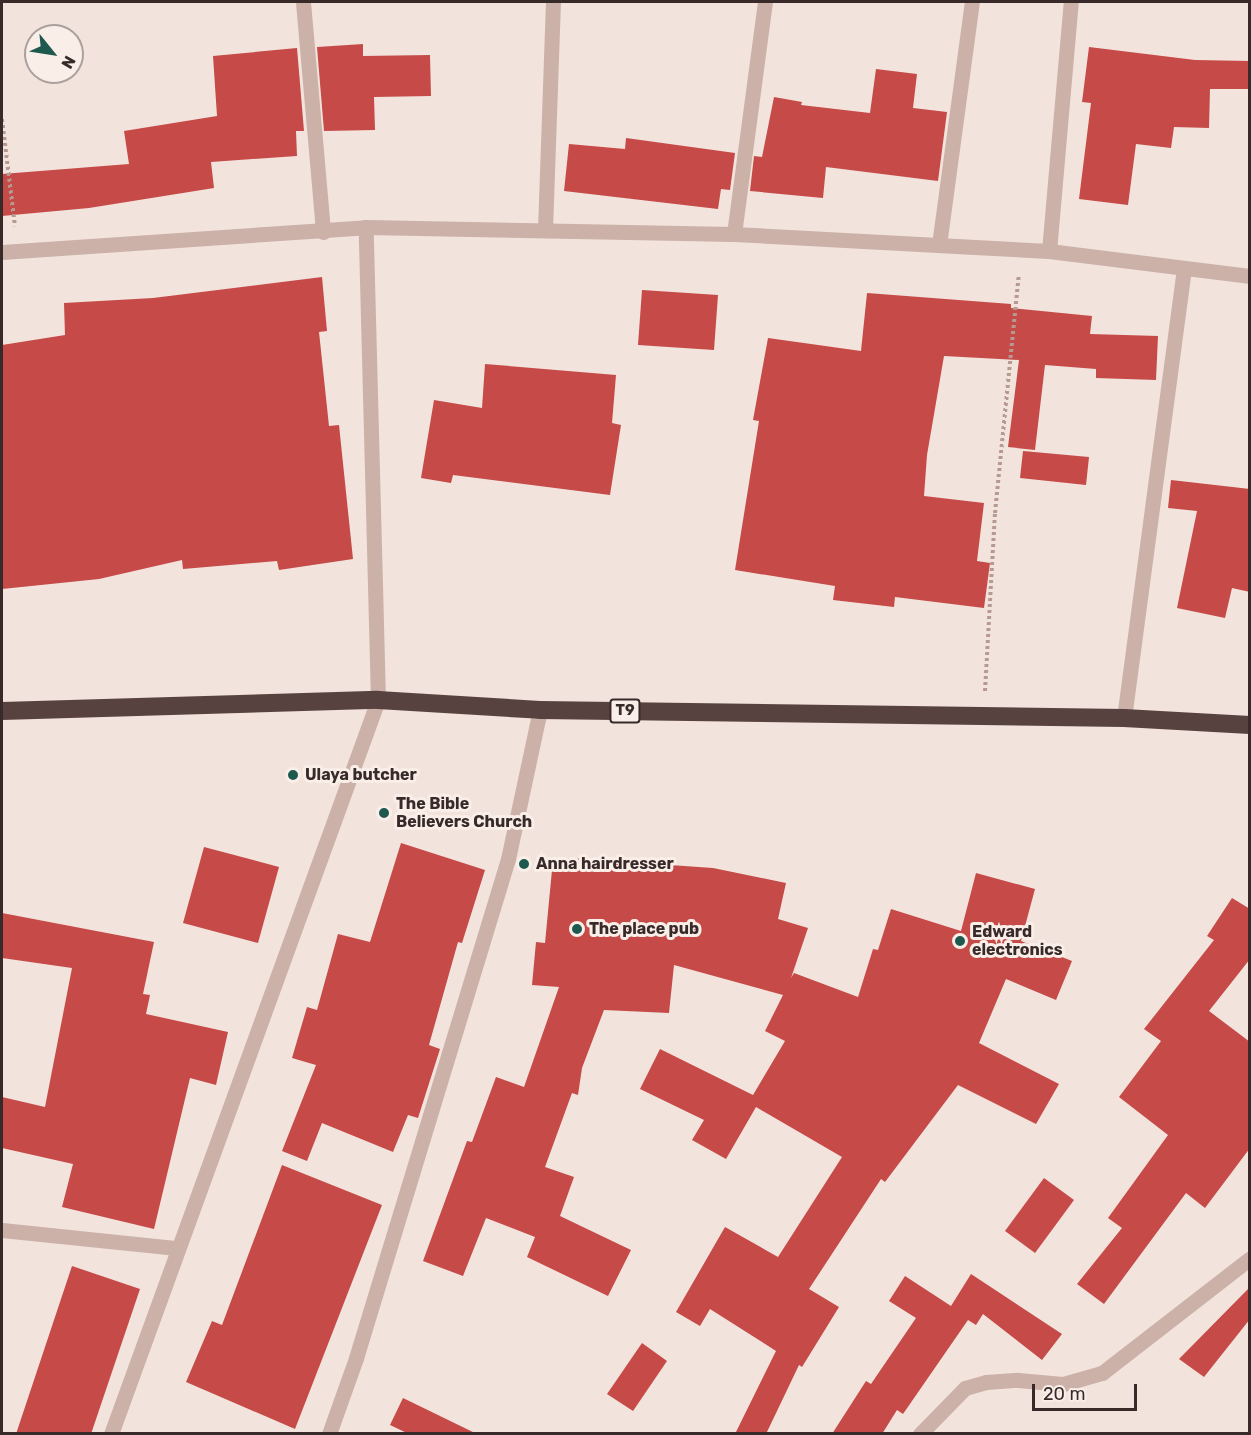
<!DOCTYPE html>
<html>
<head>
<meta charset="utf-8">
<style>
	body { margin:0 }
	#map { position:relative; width:1251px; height:1435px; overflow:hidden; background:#f2e3dd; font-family:Rubik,sans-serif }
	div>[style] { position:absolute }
	.building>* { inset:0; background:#c64a47 }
	.path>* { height:4px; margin-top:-2px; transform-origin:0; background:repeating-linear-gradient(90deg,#b69a92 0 3px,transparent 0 6px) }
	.minor>* { height:15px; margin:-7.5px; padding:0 7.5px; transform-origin:7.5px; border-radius:7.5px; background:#cbb1a8 }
	.highway>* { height:18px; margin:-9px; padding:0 9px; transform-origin:9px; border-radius:9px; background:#584240 }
	.dots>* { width:16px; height:16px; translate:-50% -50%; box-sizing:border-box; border:3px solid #faeee9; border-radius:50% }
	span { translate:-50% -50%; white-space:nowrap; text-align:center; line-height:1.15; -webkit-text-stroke:6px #faeee9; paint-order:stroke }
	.shield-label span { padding:2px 4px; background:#faeee9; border:2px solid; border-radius:4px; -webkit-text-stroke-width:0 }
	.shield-label { font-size:15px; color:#372a28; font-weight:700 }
	.poi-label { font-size:16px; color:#372a28; font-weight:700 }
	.left { translate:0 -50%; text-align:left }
	.frame { position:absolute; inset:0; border:3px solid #372a28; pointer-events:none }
	.north { position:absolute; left:24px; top:24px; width:60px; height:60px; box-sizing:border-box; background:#faeee9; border:2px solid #aca09c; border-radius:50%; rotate:120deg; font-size:16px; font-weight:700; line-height:24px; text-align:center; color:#372a28 }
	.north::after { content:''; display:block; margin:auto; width:21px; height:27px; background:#1e5950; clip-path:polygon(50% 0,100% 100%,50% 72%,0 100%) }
	.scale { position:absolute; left:1032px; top:1384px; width:105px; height:27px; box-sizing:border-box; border:3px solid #372a28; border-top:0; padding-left:8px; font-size:18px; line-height:21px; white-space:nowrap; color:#372a28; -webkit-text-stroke:4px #faeee9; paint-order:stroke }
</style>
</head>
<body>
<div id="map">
	<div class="building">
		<i style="clip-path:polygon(363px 44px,363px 56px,430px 55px,431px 96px,374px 97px,375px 130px,324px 131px,317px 47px)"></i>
		<i style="clip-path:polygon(1089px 47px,1195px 60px,1250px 61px,1250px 89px,1210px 89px,1209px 128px,1174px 127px,1171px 148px,1136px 144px,1128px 205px,1079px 199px,1091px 103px,1082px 102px)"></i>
		<i style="clip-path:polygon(297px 48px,304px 131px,296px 131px,297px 156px,211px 162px,214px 188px,89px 208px,2px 216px,2px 174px,129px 164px,124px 131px,217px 116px,213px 56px)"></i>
		<i style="clip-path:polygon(876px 69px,917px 74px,913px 108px,947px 112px,938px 181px,826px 167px,823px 198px,750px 191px,754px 156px,762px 157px,774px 97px,802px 102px,801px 105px,870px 113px)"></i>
		<i style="clip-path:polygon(626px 138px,735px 153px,730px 190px,721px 189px,718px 209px,564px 191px,569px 144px,625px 149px)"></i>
		<i style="clip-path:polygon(322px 277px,327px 331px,319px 332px,329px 426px,339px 425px,353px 559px,279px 570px,277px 561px,183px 569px,182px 560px,99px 579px,2px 589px,2px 345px,65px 335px,64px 303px,153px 298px)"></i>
		<i style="clip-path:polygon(642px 290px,718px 295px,714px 350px,638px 345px)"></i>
		<i style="clip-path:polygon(867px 293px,1011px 304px,1011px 308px,1092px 316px,1090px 334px,1158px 336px,1156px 380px,1096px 378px,1096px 369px,1045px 365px,1035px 450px,1008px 447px,1019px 360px,944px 356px,927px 455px,924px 496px,984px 503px,977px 561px,990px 563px,984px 608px,895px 597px,894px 607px,833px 600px,835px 586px,735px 570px,759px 421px,753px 420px,768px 338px,861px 351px)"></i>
		<i style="clip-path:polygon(485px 364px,616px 375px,612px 423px,621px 425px,610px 495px,453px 475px,451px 483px,421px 478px,434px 400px,482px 408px)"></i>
		<i style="clip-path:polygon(1023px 451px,1089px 457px,1086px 485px,1020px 478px)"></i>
		<i style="clip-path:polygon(1171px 480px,1250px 489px,1250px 592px,1232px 588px,1225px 618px,1177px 608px,1197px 511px,1168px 508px)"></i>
		<i style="clip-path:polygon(401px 843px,485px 870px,462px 943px,458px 942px,429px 1045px,440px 1049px,418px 1118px,408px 1115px,393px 1152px,322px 1123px,307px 1161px,282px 1151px,316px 1065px,292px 1058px,307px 1007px,317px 1010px,338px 934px,370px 942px)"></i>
		<i style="clip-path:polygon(204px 847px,279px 867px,258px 943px,183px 923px)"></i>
		<i style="clip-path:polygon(569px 858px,713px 868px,786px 883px,778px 919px,808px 928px,791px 978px,794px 973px,858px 997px,873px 949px,878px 950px,891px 909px,961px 931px,976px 873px,1035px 889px,1021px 941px,1072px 961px,1056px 1000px,1006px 979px,979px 1043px,1059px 1084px,1036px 1124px,958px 1085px,885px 1182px,881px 1179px,809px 1289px,839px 1307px,802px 1367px,799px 1365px,766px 1434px,735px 1434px,776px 1351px,710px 1309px,700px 1326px,676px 1312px,725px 1227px,778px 1257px,842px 1157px,756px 1107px,726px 1159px,692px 1140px,704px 1120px,640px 1089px,660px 1049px,753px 1095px,785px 1041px,765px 1031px,783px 995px,674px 965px,669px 1013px,604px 1010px,582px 1068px,578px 1095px,572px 1093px,545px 1167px,574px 1177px,560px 1216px,631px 1250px,608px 1296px,527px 1257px,535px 1237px,486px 1218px,463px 1276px,423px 1261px,467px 1141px,472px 1142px,496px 1077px,524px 1087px,559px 987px,532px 985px,536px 942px,545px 943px,552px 870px)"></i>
		<i style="clip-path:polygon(1232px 898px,1250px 909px,1250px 959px,1209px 1011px,1250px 1042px,1250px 1148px,1205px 1208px,1186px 1193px,1104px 1304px,1077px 1284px,1122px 1228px,1108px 1218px,1168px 1135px,1119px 1097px,1161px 1041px,1144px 1029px,1214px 940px,1207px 936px)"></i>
		<i style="clip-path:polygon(2px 913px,154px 942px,143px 994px,150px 995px,146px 1014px,228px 1032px,216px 1085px,190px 1078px,154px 1229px,62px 1207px,73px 1164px,2px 1148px,2px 1097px,45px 1107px,72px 968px,2px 958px)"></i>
		<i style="clip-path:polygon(282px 1165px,382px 1205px,295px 1429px,186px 1382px,212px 1321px,222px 1325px)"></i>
		<i style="clip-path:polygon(1044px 1178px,1074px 1200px,1035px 1253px,1005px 1231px)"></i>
		<i style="clip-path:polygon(72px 1266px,140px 1289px,91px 1434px,16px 1434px)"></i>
		<i style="clip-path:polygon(971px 1274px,1062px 1334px,1042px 1360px,983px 1314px,976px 1325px,968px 1320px,903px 1414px,897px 1410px,882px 1434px,832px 1434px,866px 1381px,871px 1384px,916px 1318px,889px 1301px,905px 1276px,951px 1306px)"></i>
		<i style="clip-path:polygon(1250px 1287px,1250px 1319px,1204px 1377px,1179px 1359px)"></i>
		<i style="clip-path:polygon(642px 1343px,667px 1361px,633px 1411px,607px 1394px)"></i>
		<i style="clip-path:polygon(403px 1398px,477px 1434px,409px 1434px,390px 1425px)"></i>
	</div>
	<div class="path">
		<i style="left:2px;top:119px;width:108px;rotate:83.1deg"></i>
		<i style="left:985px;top:691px;width:178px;rotate:-86.8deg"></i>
		<i style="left:995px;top:513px;width:240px;rotate:-84.3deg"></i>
	</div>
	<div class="minor">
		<i style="left:303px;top:2px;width:231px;rotate:85deg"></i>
		<i style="left:545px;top:230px;width:228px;rotate:-88deg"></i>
		<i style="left:734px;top:234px;width:234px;rotate:-82.4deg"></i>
		<i style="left:939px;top:245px;width:245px;rotate:-82.3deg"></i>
		<i style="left:1049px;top:251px;width:250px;rotate:-85deg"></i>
		<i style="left:2px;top:252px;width:365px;rotate:-3.9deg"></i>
		<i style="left:366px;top:227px;width:368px;rotate:1.1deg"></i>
		<i style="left:734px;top:234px;width:315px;rotate:3.1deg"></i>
		<i style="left:1049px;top:251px;width:203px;rotate:7.1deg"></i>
		<i style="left:1124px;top:718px;width:454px;rotate:-82.4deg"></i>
		<i style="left:2px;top:1230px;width:176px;rotate:5.9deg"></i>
		<i style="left:111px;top:1434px;width:781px;rotate:-70.01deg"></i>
		<i style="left:378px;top:700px;width:473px;rotate:-91.5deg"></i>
		<i style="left:329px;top:1434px;width:81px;rotate:-70.4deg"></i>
		<i style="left:356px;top:1358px;width:522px;rotate:-73.06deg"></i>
		<i style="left:508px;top:859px;width:152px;rotate:-77.9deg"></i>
		<i style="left:920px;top:1434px;width:64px;rotate:-45.6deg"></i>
		<i style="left:965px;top:1388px;width:22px;rotate:-16deg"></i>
		<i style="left:986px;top:1382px;width:32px;rotate:-4deg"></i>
		<i style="left:1018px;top:1380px;width:45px;rotate:5.1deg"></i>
		<i style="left:1063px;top:1384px;width:41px;rotate:-15.8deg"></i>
		<i style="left:1102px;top:1373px;width:187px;rotate:-37.8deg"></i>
	</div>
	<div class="highway">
		<i style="left:2px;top:711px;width:376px;rotate:-1.7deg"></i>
		<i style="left:378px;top:700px;width:162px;rotate:3.5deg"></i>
		<i style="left:540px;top:710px;width:584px;rotate:0.78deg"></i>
		<i style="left:1124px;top:718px;width:126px;rotate:3.2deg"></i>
	</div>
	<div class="dots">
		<i style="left:293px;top:775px;background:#1e5950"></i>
		<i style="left:384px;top:813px;background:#1e5950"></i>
		<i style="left:524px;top:864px;background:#1e5950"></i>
		<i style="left:577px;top:929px;background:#1e5950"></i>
		<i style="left:960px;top:941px;background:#1e5950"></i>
	</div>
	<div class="shield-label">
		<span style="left:625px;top:711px">T9</span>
	</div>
	<div class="poi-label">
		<span class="left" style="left:305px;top:775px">Ulaya butcher</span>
		<span class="left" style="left:396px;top:813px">The Bible<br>Believers Church</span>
		<span class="left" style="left:536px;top:864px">Anna hairdresser</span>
		<span class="left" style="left:589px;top:929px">The place pub</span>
		<span class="left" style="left:972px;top:941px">Edward<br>electronics</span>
	</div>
	<div class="frame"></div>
	<div class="north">N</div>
	<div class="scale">20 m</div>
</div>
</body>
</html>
